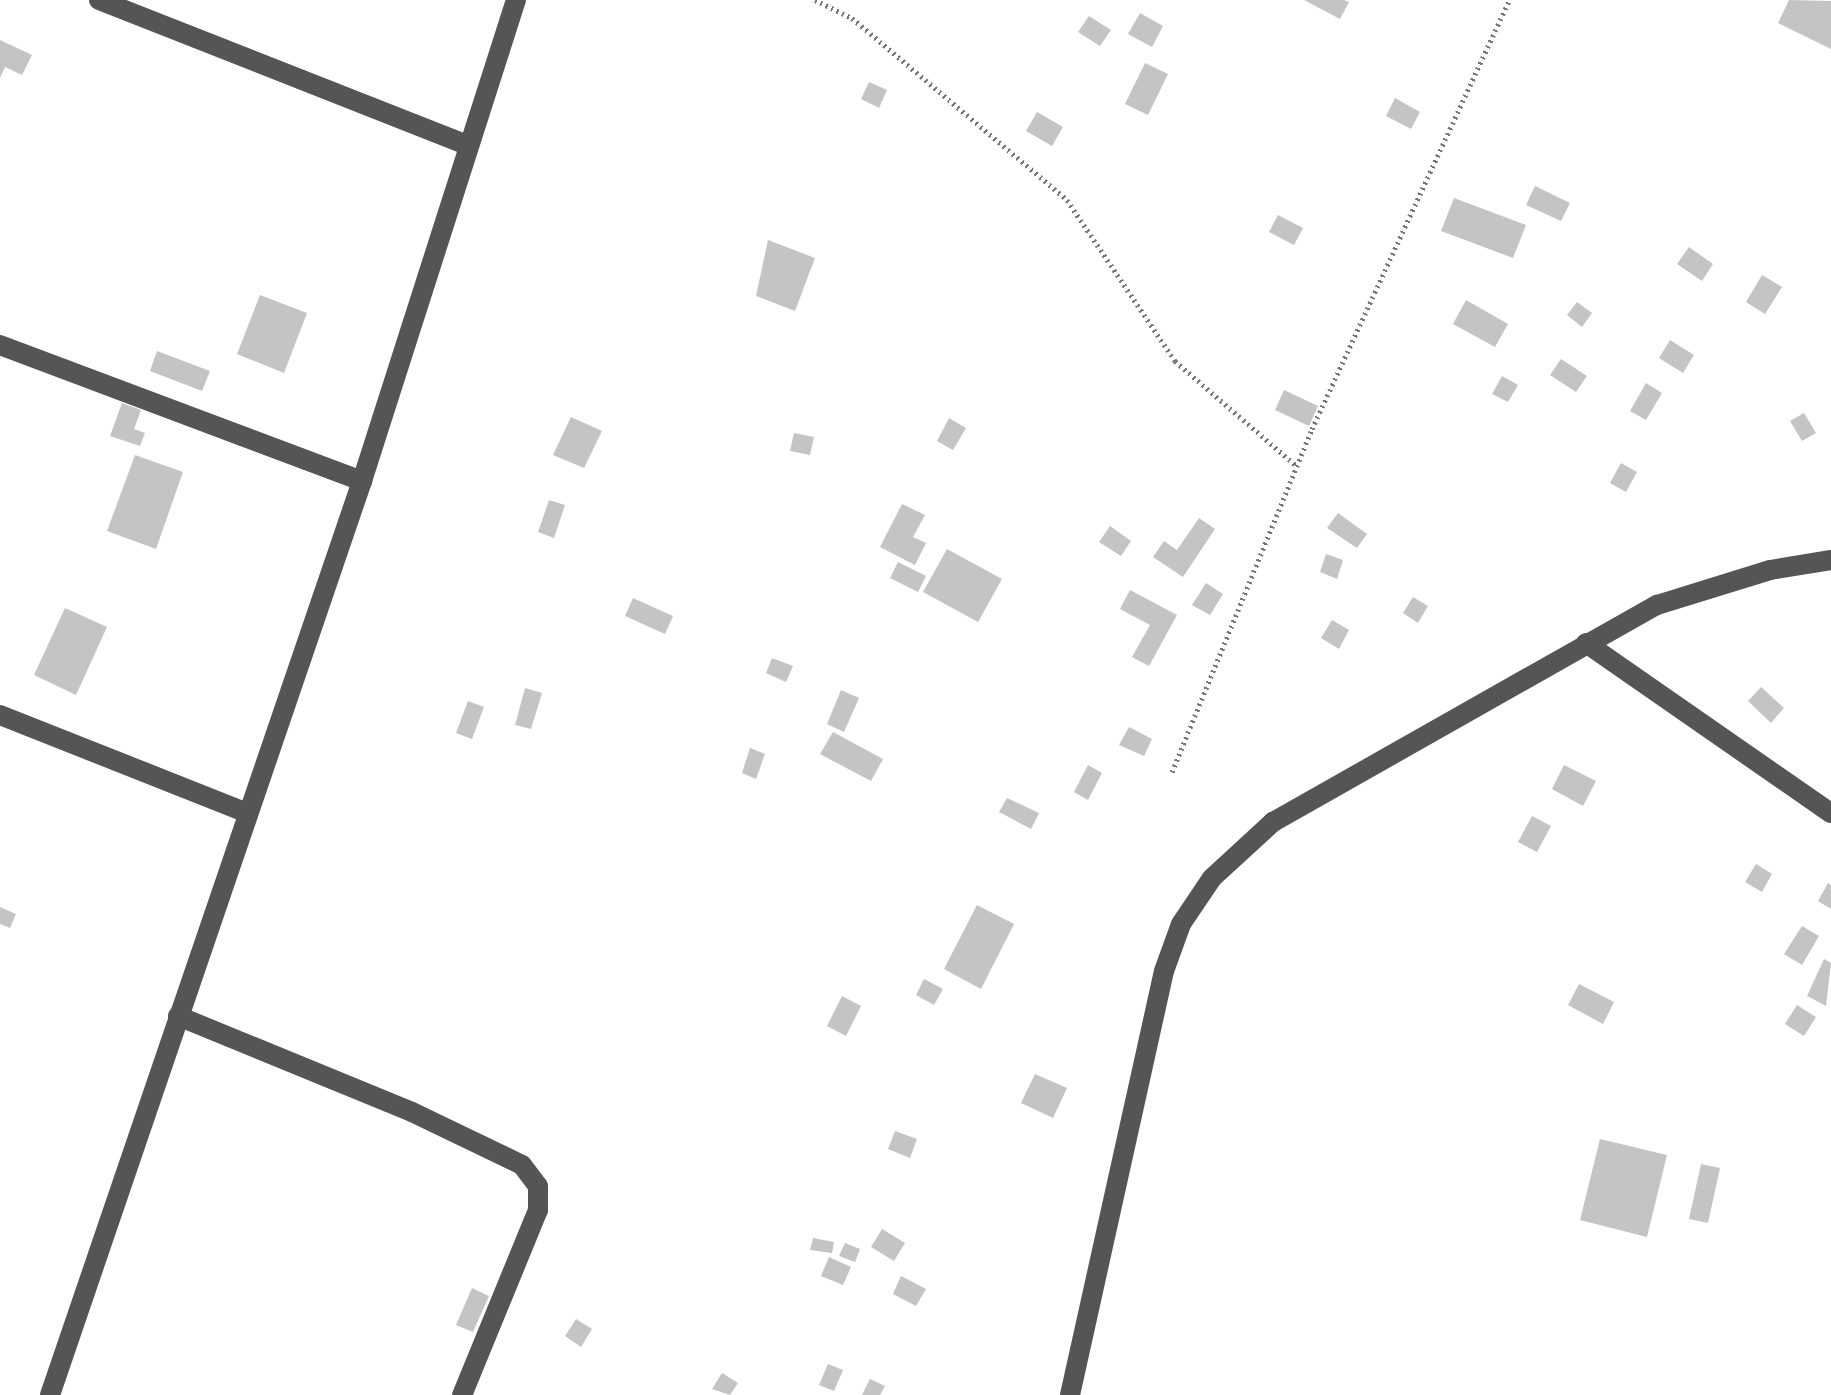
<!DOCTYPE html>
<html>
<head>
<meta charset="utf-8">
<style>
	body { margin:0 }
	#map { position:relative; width:1831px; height:1395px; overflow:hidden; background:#fff; font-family:Manrope,sans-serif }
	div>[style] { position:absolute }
	.building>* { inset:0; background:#c4c4c4 }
	.path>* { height:5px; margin-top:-2.5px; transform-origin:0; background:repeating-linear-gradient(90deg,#777 0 2px,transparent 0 6px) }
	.minor>* { height:20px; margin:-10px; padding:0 10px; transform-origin:10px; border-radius:10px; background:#555 }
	span { translate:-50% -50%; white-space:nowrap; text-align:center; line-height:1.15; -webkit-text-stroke:6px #fff; paint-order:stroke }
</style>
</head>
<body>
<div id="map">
	<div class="building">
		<i style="clip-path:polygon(1304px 0,1344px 0,1349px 2px,1340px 19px)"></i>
		<i style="clip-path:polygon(1789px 0,1831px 1px,1831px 49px,1778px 23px)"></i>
		<i style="clip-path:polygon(1140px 13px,1163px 26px,1152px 47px,1128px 34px)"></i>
		<i style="clip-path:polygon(1089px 16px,1111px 30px,1100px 46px,1078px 32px)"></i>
		<i style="clip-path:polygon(0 40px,32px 55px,22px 75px,5px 67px,0 78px)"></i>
		<i style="clip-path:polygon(1145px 63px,1168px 74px,1148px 115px,1125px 104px)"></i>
		<i style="clip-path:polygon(869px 82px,887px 90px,879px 108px,861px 99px)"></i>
		<i style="clip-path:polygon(1395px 98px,1420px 112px,1411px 129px,1386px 116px)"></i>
		<i style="clip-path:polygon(1037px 112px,1063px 127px,1052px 146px,1026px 131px)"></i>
		<i style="clip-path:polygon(1535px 186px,1570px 203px,1561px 221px,1526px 205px)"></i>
		<i style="clip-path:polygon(1454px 198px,1526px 225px,1513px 258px,1441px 231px)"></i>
		<i style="clip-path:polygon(1278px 215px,1303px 228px,1294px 245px,1269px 232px)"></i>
		<i style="clip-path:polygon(768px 240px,815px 258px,795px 311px,756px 296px)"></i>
		<i style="clip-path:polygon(1689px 247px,1713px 264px,1702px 281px,1677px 264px)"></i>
		<i style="clip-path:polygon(1762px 275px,1782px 287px,1765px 314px,1746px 302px)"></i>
		<i style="clip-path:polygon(260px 295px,307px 313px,284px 373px,237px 354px)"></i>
		<i style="clip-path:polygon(1466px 300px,1508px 324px,1495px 347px,1453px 324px)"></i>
		<i style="clip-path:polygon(1577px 302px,1592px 313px,1582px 327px,1567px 315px)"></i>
		<i style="clip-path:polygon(1670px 340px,1694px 355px,1683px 373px,1659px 358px)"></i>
		<i style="clip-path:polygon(157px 351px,210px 371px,202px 391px,150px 371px)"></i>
		<i style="clip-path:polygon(1561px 359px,1587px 376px,1576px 392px,1550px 375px)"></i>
		<i style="clip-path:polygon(1502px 376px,1518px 385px,1508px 402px,1492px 394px)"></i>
		<i style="clip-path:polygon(1646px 383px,1662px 393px,1646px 420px,1630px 411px)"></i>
		<i style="clip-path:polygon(1284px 390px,1318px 406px,1309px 426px,1275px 410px)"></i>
		<i style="clip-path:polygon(122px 403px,141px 410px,134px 429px,145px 433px,140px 446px,110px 436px)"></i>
		<i style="clip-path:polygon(1804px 413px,1816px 433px,1802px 441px,1790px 421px)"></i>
		<i style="clip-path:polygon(571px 417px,602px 431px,584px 468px,553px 455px)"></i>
		<i style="clip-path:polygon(949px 418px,966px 428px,953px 450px,937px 441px)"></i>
		<i style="clip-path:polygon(794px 433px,814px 437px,810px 455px,790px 451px)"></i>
		<i style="clip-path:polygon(135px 455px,183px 472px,156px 549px,107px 531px)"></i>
		<i style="clip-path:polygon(1621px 463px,1637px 472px,1626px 492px,1610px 483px)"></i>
		<i style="clip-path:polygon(549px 500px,565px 505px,554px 538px,538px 532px)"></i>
		<i style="clip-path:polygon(902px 504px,925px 515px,913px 537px,926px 543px,915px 565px,880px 547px)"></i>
		<i style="clip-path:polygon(1338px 513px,1367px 534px,1357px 548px,1327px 528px)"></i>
		<i style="clip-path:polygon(1199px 518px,1215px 529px,1183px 577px,1153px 557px,1164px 541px,1177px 550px)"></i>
		<i style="clip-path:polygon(1110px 526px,1131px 541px,1121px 556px,1099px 542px)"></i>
		<i style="clip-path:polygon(947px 549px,1002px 579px,978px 622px,923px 592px)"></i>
		<i style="clip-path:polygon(1326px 554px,1343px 560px,1337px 579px,1320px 572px)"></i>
		<i style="clip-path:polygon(898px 562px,926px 576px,918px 592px,890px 578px)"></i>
		<i style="clip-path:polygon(1206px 583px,1223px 594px,1210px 615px,1192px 605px)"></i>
		<i style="clip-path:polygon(1130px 590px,1177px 615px,1149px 666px,1132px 657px,1150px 625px,1120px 609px)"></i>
		<i style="clip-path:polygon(1413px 597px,1428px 606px,1418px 623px,1403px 613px)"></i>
		<i style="clip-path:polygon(633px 598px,673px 616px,665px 634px,625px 616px)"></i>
		<i style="clip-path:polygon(65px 608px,107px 627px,76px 695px,34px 675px)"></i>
		<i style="clip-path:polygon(1332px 620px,1349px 630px,1339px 649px,1321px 638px)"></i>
		<i style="clip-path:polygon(772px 658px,793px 666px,786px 682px,766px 673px)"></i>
		<i style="clip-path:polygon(1761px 687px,1784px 708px,1771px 723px,1748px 701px)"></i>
		<i style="clip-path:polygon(525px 688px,542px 693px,531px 729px,515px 725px)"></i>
		<i style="clip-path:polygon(841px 690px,859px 698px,844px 732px,827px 724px)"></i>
		<i style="clip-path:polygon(468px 701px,484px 707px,472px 739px,456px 733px)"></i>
		<i style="clip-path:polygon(1129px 727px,1152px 739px,1144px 756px,1119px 745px)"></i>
		<i style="clip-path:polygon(833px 732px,883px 759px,871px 781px,820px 754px)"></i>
		<i style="clip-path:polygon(750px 748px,765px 754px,756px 779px,742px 773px)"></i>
		<i style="clip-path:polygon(1088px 765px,1102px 773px,1088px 800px,1074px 792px)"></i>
		<i style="clip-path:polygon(1564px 765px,1596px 781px,1583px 806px,1552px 789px)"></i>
		<i style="clip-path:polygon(1007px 798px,1039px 813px,1031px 829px,999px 812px)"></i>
		<i style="clip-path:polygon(1532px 816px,1551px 826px,1537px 852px,1518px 842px)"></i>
		<i style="clip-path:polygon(1756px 864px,1772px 874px,1762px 892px,1745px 882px)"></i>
		<i style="clip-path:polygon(1828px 883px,1831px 885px,1831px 909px,1818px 901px)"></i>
		<i style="clip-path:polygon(977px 905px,1014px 924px,981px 989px,944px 969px)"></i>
		<i style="clip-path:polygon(0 907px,16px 914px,10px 928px,0 924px)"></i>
		<i style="clip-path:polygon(1802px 926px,1819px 936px,1802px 965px,1784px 954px)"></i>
		<i style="clip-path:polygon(1824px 959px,1831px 963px,1826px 1006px,1807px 996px)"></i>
		<i style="clip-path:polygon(924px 979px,943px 989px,934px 1005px,916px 995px)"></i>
		<i style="clip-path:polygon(1579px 984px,1614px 1002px,1603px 1024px,1568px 1005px)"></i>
		<i style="clip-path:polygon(842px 996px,861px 1006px,846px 1036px,827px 1026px)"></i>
		<i style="clip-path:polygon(1797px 1005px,1816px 1017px,1804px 1036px,1785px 1024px)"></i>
		<i style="clip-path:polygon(1035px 1074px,1067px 1088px,1053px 1118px,1021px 1103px)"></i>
		<i style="clip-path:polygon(895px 1131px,917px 1139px,910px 1158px,888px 1149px)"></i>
		<i style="clip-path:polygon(1600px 1139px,1667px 1155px,1647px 1237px,1580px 1220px)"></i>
		<i style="clip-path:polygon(1701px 1164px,1720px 1168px,1708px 1223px,1689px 1219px)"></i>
		<i style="clip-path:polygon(882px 1229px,905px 1243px,894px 1261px,871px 1247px)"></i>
		<i style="clip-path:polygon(813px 1238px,834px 1242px,832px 1253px,810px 1250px)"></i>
		<i style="clip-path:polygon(845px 1243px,860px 1249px,855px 1262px,839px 1256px)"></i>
		<i style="clip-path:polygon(829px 1257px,851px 1267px,843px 1285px,821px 1276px)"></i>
		<i style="clip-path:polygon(901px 1276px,926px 1289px,916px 1306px,893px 1294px)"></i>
		<i style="clip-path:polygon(472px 1288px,489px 1296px,473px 1332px,456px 1325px)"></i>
		<i style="clip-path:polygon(576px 1319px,592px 1329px,581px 1347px,565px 1336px)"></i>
		<i style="clip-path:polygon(828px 1364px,843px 1370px,834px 1391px,819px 1385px)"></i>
		<i style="clip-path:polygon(722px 1373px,738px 1383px,730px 1395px,712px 1389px)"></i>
		<i style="clip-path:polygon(870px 1379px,885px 1386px,880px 1395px,862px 1395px)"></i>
	</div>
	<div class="path">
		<i style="left:815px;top:0;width:41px;rotate:25.9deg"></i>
		<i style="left:852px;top:18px;width:282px;rotate:40.2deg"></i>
		<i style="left:1067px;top:200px;width:194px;rotate:56.1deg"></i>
		<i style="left:1175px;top:361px;width:162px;rotate:40.8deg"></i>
		<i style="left:1172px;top:772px;width:370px;rotate:-67.8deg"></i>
		<i style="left:1312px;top:429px;width:472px;rotate:-65.3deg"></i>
	</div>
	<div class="minor">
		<i style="left:99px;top:0;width:396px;rotate:21.5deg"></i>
		<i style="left:0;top:345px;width:387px;rotate:20.6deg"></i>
		<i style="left:1586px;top:643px;width:298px;rotate:34.8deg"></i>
		<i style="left:0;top:715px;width:264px;rotate:21.6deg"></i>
		<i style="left:178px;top:1016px;width:253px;rotate:22.3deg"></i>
		<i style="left:412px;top:1112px;width:122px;rotate:25.7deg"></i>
		<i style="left:522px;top:1165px;width:26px;rotate:53deg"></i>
		<i style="left:538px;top:1186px;width:24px;rotate:90deg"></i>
		<i style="left:538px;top:1210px;width:200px;rotate:112.3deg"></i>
		<i style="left:50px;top:1395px;width:966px;rotate:-71.15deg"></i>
		<i style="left:362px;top:481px;width:505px;rotate:-72.25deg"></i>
		<i style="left:1070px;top:1395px;width:434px;rotate:-77.5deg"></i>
		<i style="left:1164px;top:971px;width:50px;rotate:-70.1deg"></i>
		<i style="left:1181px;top:924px;width:55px;rotate:-56deg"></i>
		<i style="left:1212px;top:878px;width:83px;rotate:-42.6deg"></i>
		<i style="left:1273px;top:822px;width:441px;rotate:-29.5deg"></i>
		<i style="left:1657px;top:605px;width:118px;rotate:-17.2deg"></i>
		<i style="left:1770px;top:570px;width:62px;rotate:-9.3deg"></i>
	</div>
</div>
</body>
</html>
